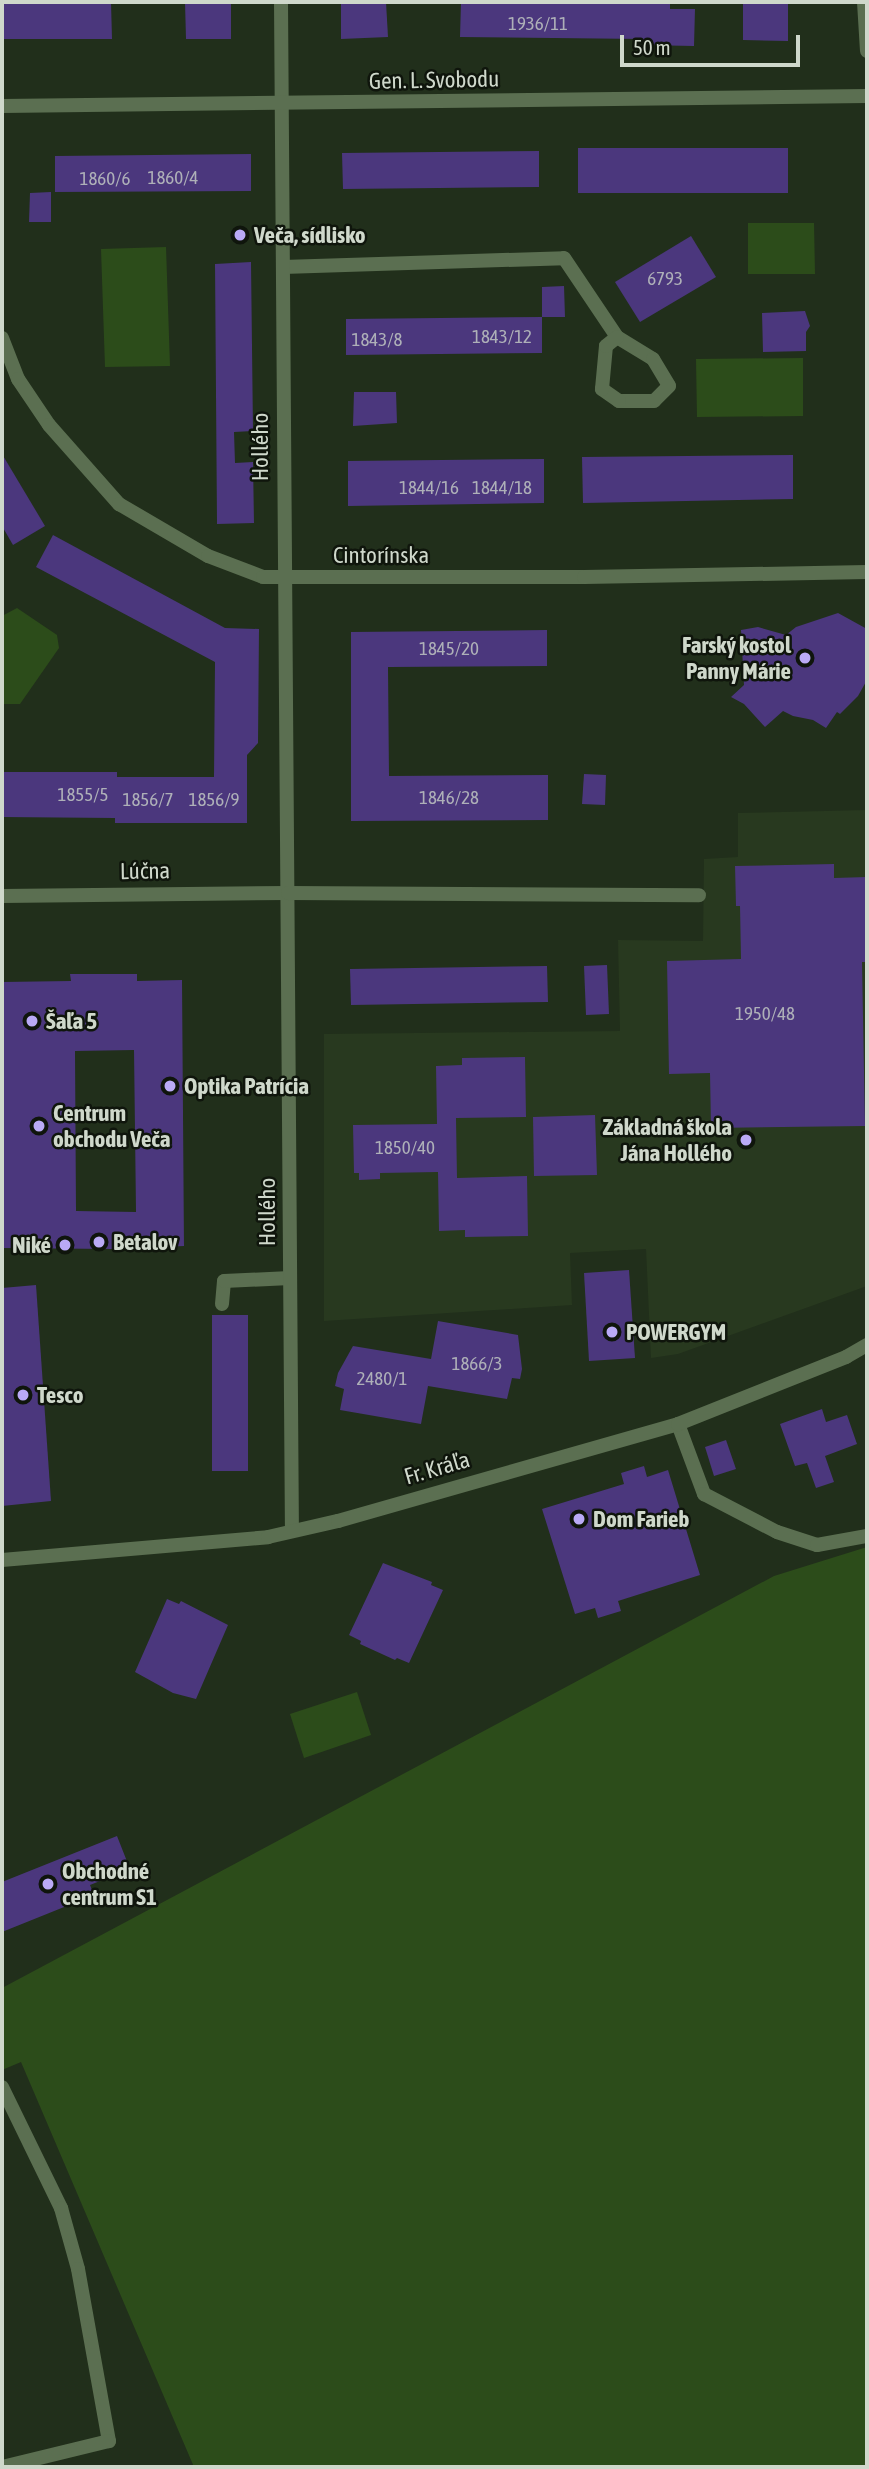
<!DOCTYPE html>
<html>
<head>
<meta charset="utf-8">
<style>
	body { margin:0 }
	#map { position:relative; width:869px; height:2469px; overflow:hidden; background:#212f1b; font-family:"Asap Condensed",sans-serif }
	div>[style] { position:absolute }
	.built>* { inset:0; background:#28391f }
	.green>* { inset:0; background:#2c4c1a }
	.building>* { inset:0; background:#4b377d }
	.service>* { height:14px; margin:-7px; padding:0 7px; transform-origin:7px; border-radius:7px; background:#5b6f51 }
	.minor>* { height:14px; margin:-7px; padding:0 7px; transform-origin:7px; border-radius:7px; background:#5b6f51 }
	.dots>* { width:19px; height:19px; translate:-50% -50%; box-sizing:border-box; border:4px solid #0f150c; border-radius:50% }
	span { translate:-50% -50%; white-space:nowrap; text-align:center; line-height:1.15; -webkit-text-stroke:5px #0f150c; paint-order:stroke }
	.number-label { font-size:19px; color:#aeb0b8 }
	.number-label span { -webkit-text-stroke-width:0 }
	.street-label { font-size:23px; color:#cfd8cb }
	.poi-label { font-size:23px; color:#cfd8cb; font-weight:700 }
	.left { translate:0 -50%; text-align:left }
	.right { translate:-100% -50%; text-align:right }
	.frame { position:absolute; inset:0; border:4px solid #cfd8cb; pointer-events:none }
	.scale { position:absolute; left:620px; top:35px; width:180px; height:32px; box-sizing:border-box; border:4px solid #cfd8cb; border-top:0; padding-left:9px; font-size:21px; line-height:24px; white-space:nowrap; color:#cfd8cb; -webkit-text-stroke:5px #0f150c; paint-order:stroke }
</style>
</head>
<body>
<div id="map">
	<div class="built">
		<i style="clip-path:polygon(867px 810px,867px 1286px,678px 1354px,651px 1358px,646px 1249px,570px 1253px,572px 1305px,324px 1321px,324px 1034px,620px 1031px,618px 940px,703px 941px,704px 859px,738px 857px,738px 813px)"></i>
	</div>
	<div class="green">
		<i style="clip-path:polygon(748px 223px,814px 223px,815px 274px,748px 274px)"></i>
		<i style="clip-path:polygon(166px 247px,170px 366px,105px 367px,101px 249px)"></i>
		<i style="clip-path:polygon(803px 358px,803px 416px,697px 417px,696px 359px)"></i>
		<i style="clip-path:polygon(17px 608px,57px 635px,59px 648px,20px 704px,2px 704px,2px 616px)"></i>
		<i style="clip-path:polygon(867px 1547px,867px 2467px,194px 2467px,21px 2062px,2px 2070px,2px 1988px,774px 1576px)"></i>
		<i style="clip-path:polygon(357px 1692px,371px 1735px,304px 1758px,290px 1714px)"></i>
	</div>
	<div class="building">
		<i style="clip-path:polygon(2px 2px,111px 2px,112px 39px,2px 39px)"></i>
		<i style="clip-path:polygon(185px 2px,231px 2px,231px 39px,186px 39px)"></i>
		<i style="clip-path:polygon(341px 2px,386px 2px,388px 37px,341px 39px)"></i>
		<i style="clip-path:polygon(461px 2px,670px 2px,670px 9px,695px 9px,694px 46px,643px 45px,643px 39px,460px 37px)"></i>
		<i style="clip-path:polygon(743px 2px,788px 2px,788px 41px,743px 40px)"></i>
		<i style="clip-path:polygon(578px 148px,788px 148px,788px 193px,578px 193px)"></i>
		<i style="clip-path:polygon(539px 151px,539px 187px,343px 189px,342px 153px)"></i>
		<i style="clip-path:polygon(251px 154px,251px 191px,55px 192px,55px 156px)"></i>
		<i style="clip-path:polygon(51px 192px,51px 222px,29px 222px,30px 193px)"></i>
		<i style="clip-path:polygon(691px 236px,716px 277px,640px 322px,615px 282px)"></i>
		<i style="clip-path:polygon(251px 262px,253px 431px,234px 432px,235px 463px,253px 462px,254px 523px,217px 524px,215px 264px)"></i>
		<i style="clip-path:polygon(564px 286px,565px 317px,542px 317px,542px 287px)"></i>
		<i style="clip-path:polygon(805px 311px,810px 326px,806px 332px,806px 351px,763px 352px,762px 313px)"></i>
		<i style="clip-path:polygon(542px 317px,542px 353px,346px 355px,346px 319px)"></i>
		<i style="clip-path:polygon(354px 392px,396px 392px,397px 423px,353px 426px)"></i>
		<i style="clip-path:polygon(2px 454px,45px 526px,13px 545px,2px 526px)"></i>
		<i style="clip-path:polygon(793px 455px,793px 499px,583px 503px,582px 457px)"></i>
		<i style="clip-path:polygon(544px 459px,544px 503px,348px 506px,348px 461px)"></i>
		<i style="clip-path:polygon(53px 535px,225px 628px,259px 629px,258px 743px,247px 755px,247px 823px,115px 823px,115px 818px,2px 817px,2px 772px,117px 772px,117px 777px,214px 777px,215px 662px,36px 567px)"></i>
		<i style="clip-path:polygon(838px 613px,867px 629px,867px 680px,858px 696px,840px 714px,837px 712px,826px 728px,813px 720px,793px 716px,783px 711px,765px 727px,744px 704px,731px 697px,744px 685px,741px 630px,758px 627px,786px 635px,796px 627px)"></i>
		<i style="clip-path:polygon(547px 630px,547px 666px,388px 667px,389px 776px,548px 775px,548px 820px,351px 821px,351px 632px)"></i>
		<i style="clip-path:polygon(584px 774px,606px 775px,605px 805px,582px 804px)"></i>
		<i style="clip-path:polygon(834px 864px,834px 878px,867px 877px,867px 962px,862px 962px,865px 1126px,711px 1128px,710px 1073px,669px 1074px,667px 961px,741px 959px,740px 906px,736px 906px,735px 866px)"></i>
		<i style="clip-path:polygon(607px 965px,609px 1014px,586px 1015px,584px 966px)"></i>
		<i style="clip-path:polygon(547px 966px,548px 1002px,351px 1005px,350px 969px)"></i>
		<i style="clip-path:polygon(evenodd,70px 974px,137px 974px,137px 981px,182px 980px,184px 1246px,112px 1249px,2px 1248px,2px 982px,71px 981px,70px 974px,134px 1050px,136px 1212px,76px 1211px,75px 1051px,134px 1050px)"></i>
		<i style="clip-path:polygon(525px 1057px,526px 1117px,456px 1118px,457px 1178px,527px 1176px,528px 1236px,465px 1237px,465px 1230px,439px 1231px,438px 1172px,380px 1173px,380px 1179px,359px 1180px,359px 1173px,354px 1173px,353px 1125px,437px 1124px,436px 1066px,462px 1065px,462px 1058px)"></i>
		<i style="clip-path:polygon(595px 1115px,597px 1175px,534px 1176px,533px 1117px)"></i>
		<i style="clip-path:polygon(629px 1270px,635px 1358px,589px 1361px,584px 1273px)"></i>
		<i style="clip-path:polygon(36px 1285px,51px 1501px,2px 1506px,2px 1288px)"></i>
		<i style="clip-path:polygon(212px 1315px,248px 1315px,248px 1471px,212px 1471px)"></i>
		<i style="clip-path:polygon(438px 1321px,518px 1335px,522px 1369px,520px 1379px,512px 1378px,507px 1399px,428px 1386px,421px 1424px,340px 1410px,344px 1389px,335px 1386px,338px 1373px,353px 1346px,431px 1359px)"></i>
		<i style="clip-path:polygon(822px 1409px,826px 1422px,847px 1415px,857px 1444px,825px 1456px,834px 1482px,816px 1488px,807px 1463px,795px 1466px,780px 1424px)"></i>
		<i style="clip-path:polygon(726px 1440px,736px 1469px,714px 1476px,705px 1447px)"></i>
		<i style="clip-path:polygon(644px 1466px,647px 1477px,668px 1470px,700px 1575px,618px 1601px,621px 1611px,598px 1618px,595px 1608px,575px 1614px,542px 1509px,624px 1484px,621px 1473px)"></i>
		<i style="clip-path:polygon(383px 1563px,432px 1582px,431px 1585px,443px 1590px,409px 1663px,397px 1658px,395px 1660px,360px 1644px,361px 1641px,349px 1635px)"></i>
		<i style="clip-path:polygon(167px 1599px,179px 1604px,181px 1601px,228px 1625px,196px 1699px,173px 1693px,135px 1672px)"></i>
		<i style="clip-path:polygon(117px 1836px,130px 1869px,90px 1885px,94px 1895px,2px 1932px,2px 1882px)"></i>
	</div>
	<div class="service">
		<i style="left:283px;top:267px;width:281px;rotate:-1.8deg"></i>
		<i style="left:564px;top:258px;width:95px;rotate:56.1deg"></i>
		<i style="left:617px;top:337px;width:42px;rotate:31.4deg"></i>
		<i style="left:653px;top:359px;width:31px;rotate:59deg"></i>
		<i style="left:669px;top:386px;width:21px;rotate:135deg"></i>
		<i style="left:654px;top:401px;width:35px;rotate:180deg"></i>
		<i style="left:619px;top:401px;width:21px;rotate:-145deg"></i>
		<i style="left:602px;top:389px;width:43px;rotate:-84.7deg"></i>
		<i style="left:606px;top:346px;width:14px;rotate:-39deg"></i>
		<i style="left:222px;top:1304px;width:23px;rotate:-85deg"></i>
		<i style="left:224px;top:1281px;width:66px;rotate:-2.6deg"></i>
		<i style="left:2px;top:2087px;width:135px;rotate:64deg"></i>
		<i style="left:61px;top:2208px;width:63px;rotate:74.4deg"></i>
		<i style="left:78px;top:2269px;width:175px;rotate:79.8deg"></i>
		<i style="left:109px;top:2441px;width:110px;rotate:166.3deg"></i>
	</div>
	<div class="minor">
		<i style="left:281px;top:2px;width:1529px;rotate:89.59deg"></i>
		<i style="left:864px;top:2px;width:49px;rotate:86.5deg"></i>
		<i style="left:2px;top:106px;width:865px;rotate:-0.66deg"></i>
		<i style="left:2px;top:338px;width:44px;rotate:68.7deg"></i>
		<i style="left:18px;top:379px;width:55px;rotate:56deg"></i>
		<i style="left:49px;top:425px;width:106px;rotate:48.5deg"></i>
		<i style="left:119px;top:504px;width:103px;rotate:30.3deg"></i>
		<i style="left:208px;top:556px;width:59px;rotate:20.9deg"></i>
		<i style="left:263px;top:577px;width:321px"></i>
		<i style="left:584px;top:577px;width:283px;rotate:-1deg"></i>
		<i style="left:2px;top:896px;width:286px;rotate:-0.6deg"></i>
		<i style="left:288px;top:893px;width:411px;rotate:0.3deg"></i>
		<i style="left:678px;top:1424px;width:75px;rotate:69.6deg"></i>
		<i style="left:704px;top:1494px;width:82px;rotate:27.5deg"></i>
		<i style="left:777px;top:1532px;width:42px;rotate:18deg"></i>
		<i style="left:817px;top:1545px;width:51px;rotate:-10.2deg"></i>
		<i style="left:2px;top:1560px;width:267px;rotate:-4.9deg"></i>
		<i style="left:268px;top:1537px;width:72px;rotate:-12.9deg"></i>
		<i style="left:338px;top:1521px;width:354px;rotate:-15.9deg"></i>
		<i style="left:678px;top:1424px;width:181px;rotate:-21.7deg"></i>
		<i style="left:846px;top:1357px;width:24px;rotate:-30deg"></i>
	</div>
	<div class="dots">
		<i style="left:240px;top:235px;background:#baaaf6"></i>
		<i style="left:805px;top:658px;background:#baaaf6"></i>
		<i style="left:32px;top:1021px;background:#baaaf6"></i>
		<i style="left:170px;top:1086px;background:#baaaf6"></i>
		<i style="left:39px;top:1126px;background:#baaaf6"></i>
		<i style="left:746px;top:1140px;background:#baaaf6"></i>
		<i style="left:99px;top:1242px;background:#baaaf6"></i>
		<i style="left:65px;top:1245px;background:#baaaf6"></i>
		<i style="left:612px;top:1332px;background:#baaaf6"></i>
		<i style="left:23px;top:1395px;background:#baaaf6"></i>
		<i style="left:579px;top:1519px;background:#baaaf6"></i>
		<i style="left:48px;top:1884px;background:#baaaf6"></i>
	</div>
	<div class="number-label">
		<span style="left:538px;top:24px">1936/11</span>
		<span style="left:173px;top:178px">1860/4</span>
		<span style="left:105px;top:179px">1860/6</span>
		<span style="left:665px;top:279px">6793</span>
		<span style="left:502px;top:337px">1843/12</span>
		<span style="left:377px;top:340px">1843/8</span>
		<span style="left:429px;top:488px">1844/16</span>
		<span style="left:502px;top:488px">1844/18</span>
		<span style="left:449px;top:649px">1845/20</span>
		<span style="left:83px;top:795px">1855/5</span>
		<span style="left:449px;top:798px">1846/28</span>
		<span style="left:148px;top:800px">1856/7</span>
		<span style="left:214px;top:800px">1856/9</span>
		<span style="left:765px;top:1014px">1950/48</span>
		<span style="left:405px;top:1148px">1850/40</span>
		<span style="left:477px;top:1364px">1866/3</span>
		<span style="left:382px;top:1379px">2480/1</span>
	</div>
	<div class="street-label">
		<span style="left:434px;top:80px;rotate:-1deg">Gen. L. Svobodu</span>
		<span style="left:260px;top:447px;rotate:-90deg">Hollého</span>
		<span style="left:381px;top:555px">Cintorínska</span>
		<span style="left:145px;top:871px;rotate:-1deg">Lúčna</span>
		<span style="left:267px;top:1212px;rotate:-90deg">Hollého</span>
		<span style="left:437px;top:1468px;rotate:-16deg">Fr. Kráľa</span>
	</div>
	<div class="poi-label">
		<span class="left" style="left:254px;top:235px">Veča, sídlisko</span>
		<span class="right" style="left:791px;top:658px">Farský kostol<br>Panny Márie</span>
		<span class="left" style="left:46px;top:1021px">Šaľa 5</span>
		<span class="left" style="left:184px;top:1086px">Optika Patrícia</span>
		<span class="left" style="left:53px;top:1126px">Centrum<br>obchodu Veča</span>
		<span class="right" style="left:732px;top:1140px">Základná škola<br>Jána Hollého</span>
		<span class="left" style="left:113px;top:1242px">Betalov</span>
		<span class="right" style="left:51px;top:1245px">Niké</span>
		<span class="left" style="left:626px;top:1332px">POWERGYM</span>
		<span class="left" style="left:37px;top:1395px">Tesco</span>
		<span class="left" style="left:593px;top:1519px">Dom Farieb</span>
		<span class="left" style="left:62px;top:1884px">Obchodné<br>centrum S1</span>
	</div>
	<div class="frame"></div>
	<div class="scale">50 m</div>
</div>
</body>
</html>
